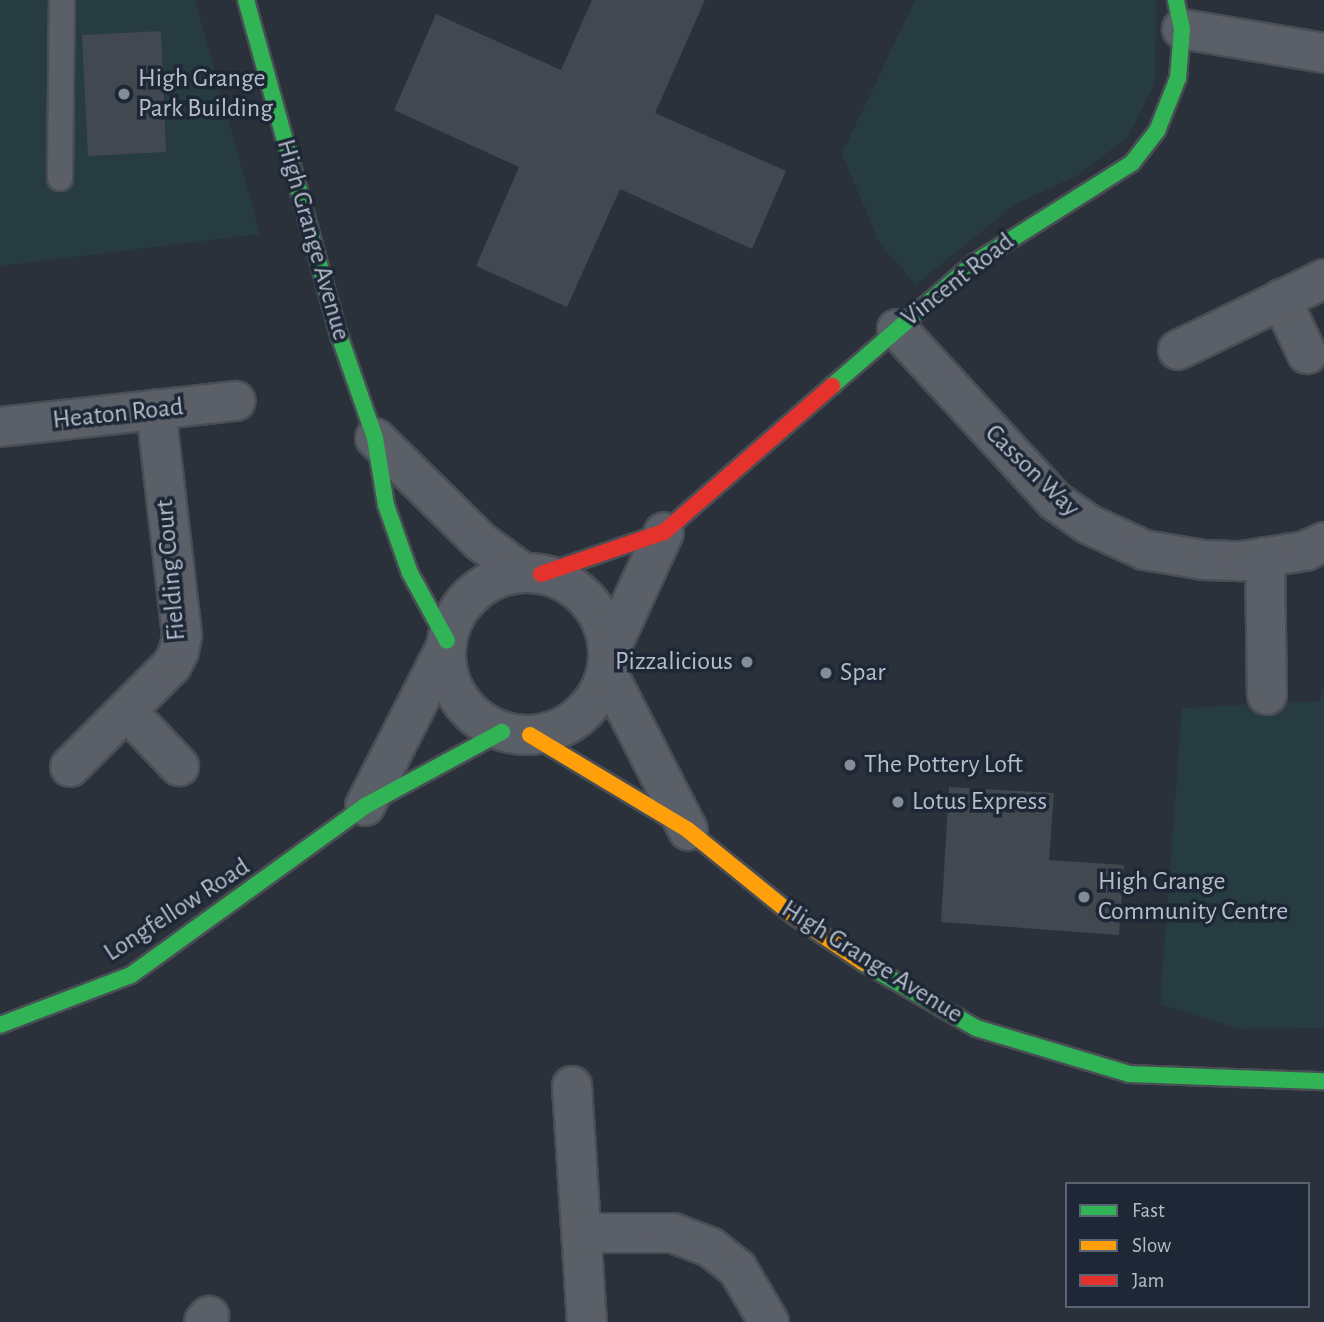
<!DOCTYPE html>
<html>
<head>
<meta charset="utf-8">
<style>
	body { margin:0 }
	#map { position:relative; width:1324px; height:1322px; overflow:hidden; background:#2a313a; font-family:"Alegreya Sans",sans-serif }
	div>[style] { position:absolute }
	.green>* { inset:0; background:#273c40 }
	.building>* { inset:0; background:#424850 }
	.roads { filter:drop-shadow(2px 0 #494d54) drop-shadow(-2px 0 #494d54) drop-shadow(0 2px #494d54) drop-shadow(0 -2px #494d54) }
	.lane>* { height:24px; margin:-12px; padding:0 12px; transform-origin:12px; border-radius:12px; background:#5b5f67 }
	.street>* { height:38px; margin:-19px; padding:0 19px; transform-origin:19px; border-radius:19px; background:#5b5f67 }
	.street>.ring { margin:-19px; padding:0; box-sizing:content-box; background:none; border:38px solid #5b5f67; border-radius:50% }
	.fast>* { height:16px; margin:-8px; padding:0 8px; transform-origin:8px; border-radius:8px; background:#30b455 }
	.slow>* { height:16px; margin:-8px; padding:0 8px; transform-origin:8px; border-radius:8px; background:#ff9f0a }
	.jam>* { height:16px; margin:-8px; padding:0 8px; transform-origin:8px; border-radius:8px; background:#e5322d }
	.dots>* { width:19px; height:19px; translate:-50% -50%; box-sizing:border-box; border:4px solid #1d2735; border-radius:50% }
	span { translate:-50% -50%; white-space:nowrap; text-align:center; line-height:1.15; -webkit-text-stroke:7px #1d2735; paint-order:stroke }
	.poi-label { font-size:26px; color:#b5bdcb }
	.left { translate:0 -50%; text-align:left }
	.right { translate:-100% -50%; text-align:right }
	.street-label { font-size:26px; color:#b5bdcb }
	.legend { position:absolute; left:1065px; top:1182px; width:245px; height:126px; box-sizing:border-box; background:#1d2735; border:2px solid #5a6371; margin:0; padding:9px 12px; list-style:none; font-size:21px; color:#b5bdcb }
	.legend li { display:flex; align-items:center; gap:14px; height:35px }
	.legend b { width:35px; border:2px solid #5a6371 }
</style>
</head>
<body>
<div id="map">
	<div class="green">
		<i style="clip-path:polygon(0 0,195px 0,260px 234px,0 266px)"></i>
		<i style="clip-path:polygon(915px 0,1156px 0,1155px 83px,1128px 137px,1078px 175px,1014px 205px,916px 285px,880px 244px,842px 154px)"></i>
		<i style="clip-path:polygon(1324px 681px,1324px 1028px,1240px 1029px,1160px 1004px,1182px 708px,1320px 701px)"></i>
	</div>
	<div class="building">
		<i style="clip-path:polygon(592px 0,705px 0,655px 113px,786px 171px,752px 249px,620px 189px,567px 307px,476px 266px,519px 167px,394px 110px,436px 14px,561px 70px)"></i>
		<i style="clip-path:polygon(161px 31px,166px 152px,88px 156px,82px 35px)"></i>
		<i style="clip-path:polygon(949px 787px,1054px 793px,1049px 860px,1124px 865px,1119px 935px,941px 922px)"></i>
	</div>
	<div class="roads">
		<div class="lane">
			<i style="left:60px;top:178px;width:178px;rotate:-89.4deg"></i>
		</div>
		<div class="street">
			<i style="left:1182px;top:29px;width:144px;rotate:9.6deg"></i>
			<i style="left:1281px;top:299px;width:61px;rotate:64.7deg"></i>
			<i style="left:897px;top:329px;width:234px;rotate:47.4deg"></i>
			<i style="left:1055px;top:501px;width:40px;rotate:34.9deg"></i>
			<i style="left:1088px;top:524px;width:62px;rotate:24.9deg"></i>
			<i style="left:1144px;top:550px;width:61px;rotate:9.5deg"></i>
			<i style="left:1204px;top:560px;width:38px;rotate:2deg"></i>
			<i style="left:1242px;top:561px;width:64px;rotate:-9deg"></i>
			<i style="left:1305px;top:551px;width:21px;rotate:-25deg"></i>
			<i style="left:1178px;top:350px;width:162px;rotate:-25.9deg"></i>
			<i style="left:0;top:427px;width:237px;rotate:-6.3deg"></i>
			<i style="left:375px;top:438px;width:148px;rotate:44.5deg"></i>
			<i style="left:481px;top:542px;width:52px;rotate:36.4deg"></i>
			<i style="left:1265px;top:557px;width:138px;rotate:89.2deg"></i>
			<i class="ring" style="left:446px;top:573px;width:124px;height:124px"></i>
			<i style="left:608px;top:654px;width:134px;rotate:-65.3deg"></i>
			<i style="left:607px;top:672px;width:178px;rotate:62.9deg"></i>
			<i style="left:127px;top:711px;width:76px;rotate:46.6deg"></i>
			<i style="left:70px;top:767px;width:144px;rotate:-45deg"></i>
			<i style="left:172px;top:665px;width:16px;rotate:-63deg"></i>
			<i style="left:179px;top:651px;width:16px;rotate:-79deg"></i>
			<i style="left:182px;top:635px;width:227px;rotate:-96.6deg"></i>
			<i style="left:365px;top:806px;width:176px;rotate:-63deg"></i>
			<i style="left:572px;top:1086px;width:236px;rotate:86.4deg"></i>
			<i style="left:582px;top:1233px;width:91px"></i>
			<i style="left:673px;top:1233px;width:40px;rotate:21deg"></i>
			<i style="left:710px;top:1247px;width:34px;rotate:38deg"></i>
			<i style="left:737px;top:1268px;width:63px;rotate:59.3deg"></i>
			<i style="left:204px;top:1322px;width:8px;rotate:-50deg"></i>
		</div>
		<div class="fast">
			<i style="left:246px;top:0;width:348px;rotate:74.5deg"></i>
			<i style="left:339px;top:335px;width:109px;rotate:70.7deg"></i>
			<i style="left:375px;top:438px;width:68px;rotate:80.7deg"></i>
			<i style="left:386px;top:505px;width:72px;rotate:70.6deg"></i>
			<i style="left:410px;top:573px;width:77px;rotate:61.4deg"></i>
			<i style="left:832px;top:386px;width:188px;rotate:-40.9deg"></i>
			<i style="left:974px;top:263px;width:187px;rotate:-32.3deg"></i>
			<i style="left:1132px;top:163px;width:41px;rotate:-52deg"></i>
			<i style="left:1157px;top:131px;width:57px;rotate:-68.4deg"></i>
			<i style="left:1178px;top:78px;width:49px;rotate:-85.3deg"></i>
			<i style="left:1182px;top:29px;width:30px;rotate:-102deg"></i>
			<i style="left:864px;top:963px;width:129px;rotate:30.1deg"></i>
			<i style="left:976px;top:1028px;width:160px;rotate:16.7deg"></i>
			<i style="left:1129px;top:1074px;width:195px;rotate:2.1deg"></i>
			<i style="left:0;top:1025px;width:140px;rotate:-20.9deg"></i>
			<i style="left:131px;top:975px;width:289px;rotate:-35.8deg"></i>
			<i style="left:365px;top:806px;width:156px;rotate:-28.4deg"></i>
		</div>
		<div class="slow">
			<i style="left:530px;top:735px;width:184px;rotate:31deg"></i>
			<i style="left:688px;top:830px;width:136px;rotate:39.1deg"></i>
			<i style="left:794px;top:916px;width:84px;rotate:33.9deg"></i>
		</div>
		<div class="jam">
			<i style="left:541px;top:574px;width:130px;rotate:-18.9deg"></i>
			<i style="left:664px;top:532px;width:223px;rotate:-41deg"></i>
		</div>
	</div>
	<div class="dots">
		<i style="left:124px;top:94px;background:#848c98"></i>
		<i style="left:747px;top:662px;background:#848c98"></i>
		<i style="left:826px;top:673px;background:#848c98"></i>
		<i style="left:850px;top:765px;background:#848c98"></i>
		<i style="left:898px;top:802px;background:#848c98"></i>
		<i style="left:1084px;top:897px;background:#848c98"></i>
	</div>
	<div class="poi-label">
		<span class="left" style="left:138px;top:94px">High Grange<br>Park Building</span>
		<span class="right" style="left:733px;top:662px">Pizzalicious</span>
		<span class="left" style="left:840px;top:673px">Spar</span>
		<span class="left" style="left:864px;top:765px">The Pottery Loft</span>
		<span class="left" style="left:912px;top:802px">Lotus Express</span>
		<span class="left" style="left:1098px;top:897px">High Grange<br>Community Centre</span>
	</div>
	<div class="street-label">
		<span style="left:313px;top:240px;rotate:74deg">High Grange Avenue</span>
		<span style="left:958px;top:280px;rotate:-38deg">Vincent Road</span>
		<span style="left:118px;top:414px;rotate:-6deg">Heaton Road</span>
		<span style="left:1032px;top:471px;rotate:44deg">Casson Way</span>
		<span style="left:171px;top:570px;rotate:-95deg">Fielding Court</span>
		<span style="left:177px;top:910px;rotate:-33deg">Longfellow Road</span>
		<span style="left:872px;top:962px;rotate:32deg">High Grange Avenue</span>
	</div>
	<ul class="legend">
	<li><b style="height:9px;background:#30b455"></b>Fast</li>
	<li><b style="height:9px;background:#ff9f0a"></b>Slow</li>
	<li><b style="height:9px;background:#e5322d"></b>Jam</li>
	</ul>
</div>
</body>
</html>
